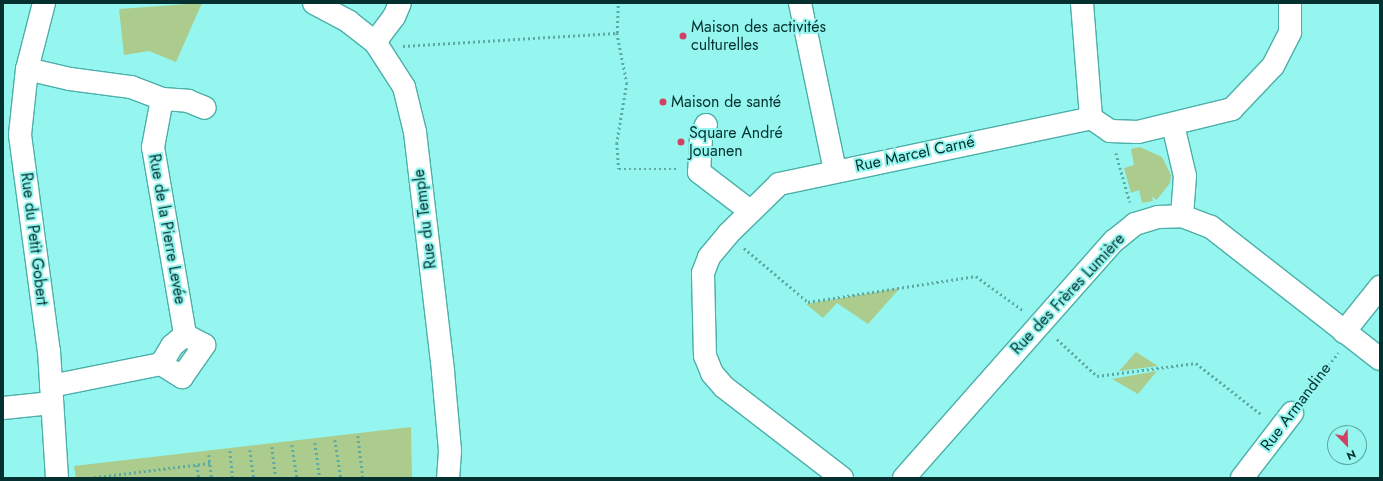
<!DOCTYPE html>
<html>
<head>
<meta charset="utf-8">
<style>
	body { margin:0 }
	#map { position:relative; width:1383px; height:481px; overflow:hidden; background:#95f6ef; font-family:Jost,sans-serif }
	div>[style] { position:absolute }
	.green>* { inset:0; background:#abcc8c }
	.path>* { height:2.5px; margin-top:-1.25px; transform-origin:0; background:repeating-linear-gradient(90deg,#5daaa5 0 2px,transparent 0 5px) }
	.roads { filter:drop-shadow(1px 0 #4cafa9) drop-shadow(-1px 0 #4cafa9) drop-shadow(0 1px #4cafa9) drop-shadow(0 -1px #4cafa9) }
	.minor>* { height:22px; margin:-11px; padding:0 11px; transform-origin:11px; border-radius:11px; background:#fff }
	.dots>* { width:11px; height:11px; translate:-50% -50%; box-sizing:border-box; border:2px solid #95f6ef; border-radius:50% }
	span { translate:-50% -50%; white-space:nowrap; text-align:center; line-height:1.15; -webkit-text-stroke:4px #95f6ef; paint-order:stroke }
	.poi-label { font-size:16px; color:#04312f }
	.left { translate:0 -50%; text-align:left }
	.street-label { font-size:16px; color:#04312f }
	.frame { position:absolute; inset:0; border:4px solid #04312f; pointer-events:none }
	.north { position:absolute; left:1327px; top:425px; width:40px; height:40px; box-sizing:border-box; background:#95f6ef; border:1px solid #5ba7a2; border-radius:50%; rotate:157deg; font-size:11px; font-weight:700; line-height:16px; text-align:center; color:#04312f }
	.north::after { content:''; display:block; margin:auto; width:14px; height:18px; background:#d04164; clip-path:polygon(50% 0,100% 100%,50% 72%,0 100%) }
</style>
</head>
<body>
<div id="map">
	<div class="green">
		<i style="clip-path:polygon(202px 3px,176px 62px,149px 51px,124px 55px,119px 9px)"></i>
		<i style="clip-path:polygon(1140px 147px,1162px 157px,1171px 175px,1170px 183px,1159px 197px,1156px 200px,1152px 196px,1153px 201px,1142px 203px,1139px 190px,1131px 193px,1124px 168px,1134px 165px,1131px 149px)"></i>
		<i style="clip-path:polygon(900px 288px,868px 324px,837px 303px,823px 318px,806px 304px)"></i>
		<i style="clip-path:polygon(1136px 352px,1158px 366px,1119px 371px)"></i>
		<i style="clip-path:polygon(1157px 371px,1138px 394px,1112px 379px)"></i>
		<i style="clip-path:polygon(411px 427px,412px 478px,76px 478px,74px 466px)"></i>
	</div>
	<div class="path">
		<i style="left:117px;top:3px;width:59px"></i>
		<i style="left:617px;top:33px;width:30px;rotate:-88deg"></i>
		<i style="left:403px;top:46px;width:214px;rotate:-3.5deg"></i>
		<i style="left:617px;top:33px;width:51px;rotate:78.7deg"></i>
		<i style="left:627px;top:83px;width:61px;rotate:99.5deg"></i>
		<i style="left:617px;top:143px;width:26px;rotate:86deg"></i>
		<i style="left:619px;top:169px;width:58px"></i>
		<i style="left:1116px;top:153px;width:51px;rotate:74.1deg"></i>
		<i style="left:744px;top:248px;width:84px;rotate:40.2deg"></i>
		<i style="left:808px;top:302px;width:170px;rotate:-8.8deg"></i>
		<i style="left:976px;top:276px;width:59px;rotate:36.1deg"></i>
		<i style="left:1057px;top:339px;width:54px;rotate:42.8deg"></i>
		<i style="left:1097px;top:376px;width:100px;rotate:-7.5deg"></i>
		<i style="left:1196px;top:363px;width:84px;rotate:38.2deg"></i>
		<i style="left:1304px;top:397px;width:56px;rotate:-52.3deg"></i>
		<i style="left:358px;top:436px;width:42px;rotate:83.2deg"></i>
		<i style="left:335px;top:440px;width:38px;rotate:81deg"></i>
		<i style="left:315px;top:443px;width:35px;rotate:82deg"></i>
		<i style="left:292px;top:445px;width:33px;rotate:81deg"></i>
		<i style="left:272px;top:447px;width:31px;rotate:83deg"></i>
		<i style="left:250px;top:450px;width:28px;rotate:82deg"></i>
		<i style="left:230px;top:451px;width:27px;rotate:84deg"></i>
		<i style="left:209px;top:455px;width:23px;rotate:83deg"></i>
		<i style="left:197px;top:465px;width:13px;rotate:81deg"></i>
		<i style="left:89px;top:478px;width:122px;rotate:-7.1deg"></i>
	</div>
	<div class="roads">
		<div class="minor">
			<i style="left:44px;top:3px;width:68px;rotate:104.4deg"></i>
			<i style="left:27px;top:69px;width:66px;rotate:96.1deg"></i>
			<i style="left:20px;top:135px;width:218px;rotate:82.4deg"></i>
			<i style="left:49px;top:351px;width:127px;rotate:86.4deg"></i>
			<i style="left:314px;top:3px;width:40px;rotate:28deg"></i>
			<i style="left:349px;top:22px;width:33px;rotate:38deg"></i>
			<i style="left:375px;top:42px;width:54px;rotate:57.2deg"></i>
			<i style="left:404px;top:87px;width:46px;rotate:76.3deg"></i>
			<i style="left:415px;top:132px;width:242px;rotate:83.3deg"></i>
			<i style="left:443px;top:372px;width:79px;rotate:84.9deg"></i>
			<i style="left:450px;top:451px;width:27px;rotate:94deg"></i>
			<i style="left:800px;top:3px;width:172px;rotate:78.2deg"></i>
			<i style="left:1082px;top:3px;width:115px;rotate:85.5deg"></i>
			<i style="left:375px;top:42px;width:31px;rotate:-53deg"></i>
			<i style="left:394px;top:17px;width:15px;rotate:-67deg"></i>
			<i style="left:27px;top:69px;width:44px;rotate:13.1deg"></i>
			<i style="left:70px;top:79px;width:62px;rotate:7.5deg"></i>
			<i style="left:131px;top:87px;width:33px;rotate:21deg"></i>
			<i style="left:162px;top:99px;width:49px;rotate:100.6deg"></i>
			<i style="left:153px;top:147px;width:191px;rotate:80.3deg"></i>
			<i style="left:185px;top:335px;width:17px;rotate:140deg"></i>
			<i style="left:172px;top:346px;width:21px;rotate:121deg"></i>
			<i style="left:161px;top:364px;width:112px;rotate:168.7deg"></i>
			<i style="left:162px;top:99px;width:26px;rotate:4deg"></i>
			<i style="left:188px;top:101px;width:18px;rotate:22deg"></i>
			<i style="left:1091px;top:118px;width:23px;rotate:34deg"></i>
			<i style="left:1110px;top:131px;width:28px;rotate:2deg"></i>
			<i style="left:1138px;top:132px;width:97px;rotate:-13.7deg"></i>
			<i style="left:1232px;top:109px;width:59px;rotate:-46.4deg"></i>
			<i style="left:1273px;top:66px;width:38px;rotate:-63deg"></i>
			<i style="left:1290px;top:32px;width:29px;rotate:-90deg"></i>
			<i style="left:706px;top:125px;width:13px;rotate:113deg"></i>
			<i style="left:701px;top:137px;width:35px;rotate:93deg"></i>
			<i style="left:699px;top:172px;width:64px;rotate:37.4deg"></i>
			<i style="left:1173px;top:125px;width:52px;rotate:76.8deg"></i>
			<i style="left:1185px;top:176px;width:40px;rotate:94.3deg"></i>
			<i style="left:1344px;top:332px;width:58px;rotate:-51.3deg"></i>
			<i style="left:161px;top:364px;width:25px;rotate:32deg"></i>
			<i style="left:182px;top:377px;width:39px;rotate:-55deg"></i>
			<i style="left:204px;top:345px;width:21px;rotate:-152deg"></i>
			<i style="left:3px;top:408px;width:49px;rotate:-5.8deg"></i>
			<i style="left:842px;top:478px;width:149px;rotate:-142.4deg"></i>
			<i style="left:724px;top:387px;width:18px;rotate:-131deg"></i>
			<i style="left:712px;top:373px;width:18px;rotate:-112deg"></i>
			<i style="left:705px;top:356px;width:83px;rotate:-91.4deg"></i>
			<i style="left:703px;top:273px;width:17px;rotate:-69deg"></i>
			<i style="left:709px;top:257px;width:30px;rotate:-50deg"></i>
			<i style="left:728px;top:234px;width:71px;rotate:-44.4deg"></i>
			<i style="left:779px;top:184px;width:319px;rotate:-11.9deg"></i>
			<i style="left:904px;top:478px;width:317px;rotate:-48.5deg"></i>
			<i style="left:1114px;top:241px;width:27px;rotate:-39deg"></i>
			<i style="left:1135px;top:224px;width:24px;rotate:-17deg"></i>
			<i style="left:1158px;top:217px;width:24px;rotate:-2deg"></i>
			<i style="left:1182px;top:216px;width:31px;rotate:21deg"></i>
			<i style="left:1211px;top:227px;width:214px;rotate:38deg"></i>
			<i style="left:1242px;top:478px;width:82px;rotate:-52.4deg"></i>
		</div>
	</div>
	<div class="dots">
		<i style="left:683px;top:36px;background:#d04164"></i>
		<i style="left:663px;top:102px;background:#d04164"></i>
		<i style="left:681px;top:142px;background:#d04164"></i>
	</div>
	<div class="poi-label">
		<span class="left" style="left:691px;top:36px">Maison des activités<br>culturelles</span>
		<span class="left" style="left:671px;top:102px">Maison de santé</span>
		<span class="left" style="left:689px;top:142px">Square André<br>Jouanen</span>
	</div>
	<div class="street-label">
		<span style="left:915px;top:154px;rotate:-12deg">Rue Marcel Carné</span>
		<span style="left:425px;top:219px;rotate:-97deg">Rue du Temple</span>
		<span style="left:167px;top:229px;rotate:80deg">Rue de la Pierre Levée</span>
		<span style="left:34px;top:239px;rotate:83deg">Rue du Petit Gobert</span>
		<span style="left:1068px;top:294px;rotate:-47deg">Rue des Frères Lumière</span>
		<span style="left:1296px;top:407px;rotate:-53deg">Rue Armandine</span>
	</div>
	<div class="frame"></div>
	<div class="north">N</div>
</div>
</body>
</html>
